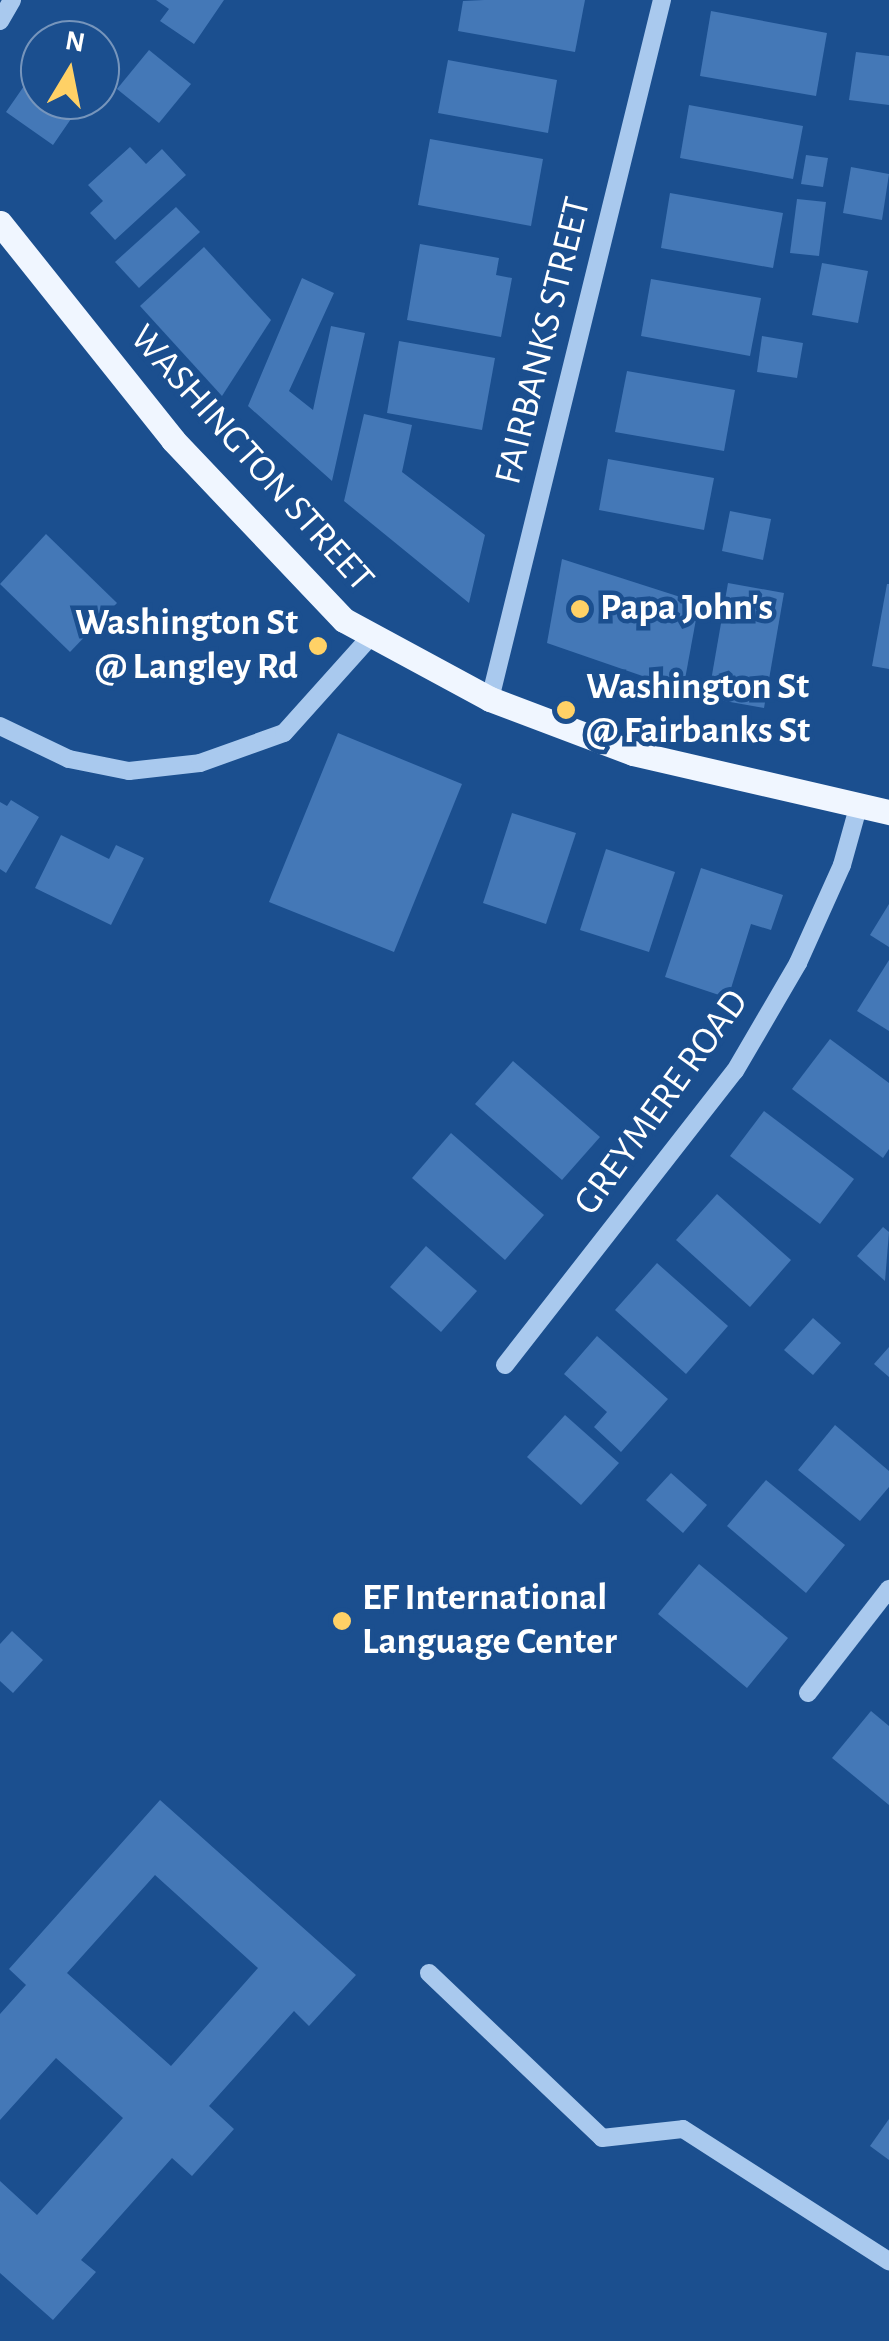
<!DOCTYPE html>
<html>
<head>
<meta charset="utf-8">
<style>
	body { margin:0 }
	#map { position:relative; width:889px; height:2341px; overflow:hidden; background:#1b4f8f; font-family:"Alegreya Sans",sans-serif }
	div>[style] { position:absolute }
	.building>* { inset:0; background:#4478b7 }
	.minor>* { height:18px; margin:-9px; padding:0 9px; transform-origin:9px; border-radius:9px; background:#a9c9ee }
	.major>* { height:25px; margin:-12.5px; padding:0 12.5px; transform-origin:12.5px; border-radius:12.5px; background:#f0f6ff }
	.dots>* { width:28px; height:28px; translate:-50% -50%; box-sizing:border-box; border:5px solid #1b4f8f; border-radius:50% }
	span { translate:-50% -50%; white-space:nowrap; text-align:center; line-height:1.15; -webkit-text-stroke:9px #1b4f8f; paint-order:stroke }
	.street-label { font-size:38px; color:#fff }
	.poi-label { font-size:38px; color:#fff; font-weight:700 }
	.left { translate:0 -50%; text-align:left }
	.right { translate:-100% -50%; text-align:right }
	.north { position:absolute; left:20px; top:20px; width:100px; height:100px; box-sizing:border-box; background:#1b4f8f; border:2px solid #7695bc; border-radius:50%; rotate:10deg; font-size:28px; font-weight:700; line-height:40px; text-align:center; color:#fff }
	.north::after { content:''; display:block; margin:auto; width:35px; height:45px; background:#ffd166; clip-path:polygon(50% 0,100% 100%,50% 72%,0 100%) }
</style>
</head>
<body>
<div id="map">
	<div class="building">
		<i style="clip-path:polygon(156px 0,224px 0,194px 44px,160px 21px,169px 9px)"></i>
		<i style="clip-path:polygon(484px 0,585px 0,575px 52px,458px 31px,463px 1px)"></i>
		<i style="clip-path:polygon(711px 11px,827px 33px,816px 96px,700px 76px)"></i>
		<i style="clip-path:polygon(149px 50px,191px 84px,159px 123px,117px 89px)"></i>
		<i style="clip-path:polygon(856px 52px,889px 56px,889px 105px,849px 100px)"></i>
		<i style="clip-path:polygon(448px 60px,557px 80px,548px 133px,438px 113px)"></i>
		<i style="clip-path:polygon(40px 63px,40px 100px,84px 100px,53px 145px,6px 112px)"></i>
		<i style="clip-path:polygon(689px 105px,803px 126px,793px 179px,680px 158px)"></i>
		<i style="clip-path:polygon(430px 139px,543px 159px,531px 226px,418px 205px)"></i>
		<i style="clip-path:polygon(130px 147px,146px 164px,162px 149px,186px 175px,115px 240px,90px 213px,103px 201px,88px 185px)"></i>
		<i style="clip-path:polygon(806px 155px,828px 158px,823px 187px,801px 184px)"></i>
		<i style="clip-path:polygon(851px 167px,889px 174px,882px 220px,843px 213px)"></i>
		<i style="clip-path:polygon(670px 193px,783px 213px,773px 268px,661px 248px)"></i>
		<i style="clip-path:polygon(797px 199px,826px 202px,819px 256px,790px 253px)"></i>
		<i style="clip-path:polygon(176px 207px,200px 232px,139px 288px,115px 262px)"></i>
		<i style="clip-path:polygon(420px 244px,499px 258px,496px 275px,512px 278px,501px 337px,407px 320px)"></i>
		<i style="clip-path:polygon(204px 247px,271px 320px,222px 396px,140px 306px)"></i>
		<i style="clip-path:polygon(822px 263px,868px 271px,858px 323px,812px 315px)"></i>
		<i style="clip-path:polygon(302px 278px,334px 293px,289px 391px,313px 410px,331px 326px,365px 333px,332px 481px,248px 406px)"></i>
		<i style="clip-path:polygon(651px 279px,761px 298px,750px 356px,641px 336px)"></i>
		<i style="clip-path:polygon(762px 336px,803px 343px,797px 378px,757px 372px)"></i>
		<i style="clip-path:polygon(399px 341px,495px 358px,482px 430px,387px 413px)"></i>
		<i style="clip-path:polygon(627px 371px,735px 390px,724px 451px,615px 432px)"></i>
		<i style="clip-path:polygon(364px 414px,412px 425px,402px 472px,485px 535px,469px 603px,344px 501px)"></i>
		<i style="clip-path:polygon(608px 459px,714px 478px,704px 530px,599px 510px)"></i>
		<i style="clip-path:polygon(730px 511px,771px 519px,763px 560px,722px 551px)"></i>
		<i style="clip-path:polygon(46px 534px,117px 603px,70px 652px,0 584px)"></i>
		<i style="clip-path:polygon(562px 559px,699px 603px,683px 690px,547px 643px)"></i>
		<i style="clip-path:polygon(728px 583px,784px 593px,764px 708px,708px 698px)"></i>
		<i style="clip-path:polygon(887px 584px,889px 584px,889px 669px,872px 666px)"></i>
		<i style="clip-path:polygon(338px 733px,462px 784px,394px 952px,269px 902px)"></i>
		<i style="clip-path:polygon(11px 800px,39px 817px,6px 873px,0 869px,0 802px,7px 806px)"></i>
		<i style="clip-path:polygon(512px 813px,576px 833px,546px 924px,483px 903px)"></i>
		<i style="clip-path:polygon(61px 835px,109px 859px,116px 845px,144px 858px,111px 925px,35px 888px)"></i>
		<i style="clip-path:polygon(606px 849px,675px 872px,649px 952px,580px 930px)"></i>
		<i style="clip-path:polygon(701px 868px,783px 895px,771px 930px,751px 924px,728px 998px,665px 977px)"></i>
		<i style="clip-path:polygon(889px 904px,889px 947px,870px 935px)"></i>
		<i style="clip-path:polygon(889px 960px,889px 1031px,857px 1011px)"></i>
		<i style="clip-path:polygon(830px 1039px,889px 1083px,889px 1149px,883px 1158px,792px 1089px)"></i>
		<i style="clip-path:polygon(513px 1061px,600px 1137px,562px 1180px,475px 1104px)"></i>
		<i style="clip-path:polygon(764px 1111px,854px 1179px,820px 1224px,730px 1156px)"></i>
		<i style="clip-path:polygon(451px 1133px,544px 1215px,505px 1260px,412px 1178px)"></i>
		<i style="clip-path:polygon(717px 1194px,791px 1260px,750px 1307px,676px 1240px)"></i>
		<i style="clip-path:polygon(883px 1227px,889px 1232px,885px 1281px,857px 1256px)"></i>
		<i style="clip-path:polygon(426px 1246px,477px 1291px,441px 1332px,390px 1287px)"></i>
		<i style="clip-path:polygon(657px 1263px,728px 1326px,686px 1374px,615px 1310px)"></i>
		<i style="clip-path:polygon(813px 1318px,841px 1343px,813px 1375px,784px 1350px)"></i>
		<i style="clip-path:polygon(597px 1336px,668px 1399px,621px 1452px,594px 1427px,607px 1412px,564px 1374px)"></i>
		<i style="clip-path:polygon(889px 1347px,889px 1377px,874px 1364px)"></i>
		<i style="clip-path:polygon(565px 1415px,619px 1463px,581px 1505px,527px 1457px)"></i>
		<i style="clip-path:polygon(835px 1425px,889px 1471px,889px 1487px,860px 1521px,798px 1470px)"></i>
		<i style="clip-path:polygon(671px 1473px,707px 1505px,683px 1533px,646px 1500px)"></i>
		<i style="clip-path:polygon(766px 1480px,845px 1545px,806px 1593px,727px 1526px)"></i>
		<i style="clip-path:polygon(699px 1564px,788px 1638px,747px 1688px,658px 1614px)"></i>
		<i style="clip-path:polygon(12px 1631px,43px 1660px,13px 1693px,0 1681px,0 1644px)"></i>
		<i style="clip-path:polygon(871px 1711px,889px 1726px,889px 1805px,832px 1758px)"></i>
		<i style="clip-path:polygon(evenodd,160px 1800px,356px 1975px,309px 2026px,294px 2011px,209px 2106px,234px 2129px,192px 2176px,172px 2158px,81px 2260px,96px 2272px,53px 2320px,0 2273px,0 2181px,37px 2215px,123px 2118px,56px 2058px,0 2120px,0 2014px,26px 1985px,9px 1969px,160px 1800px,155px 1875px,258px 1968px,171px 2066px,67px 1973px,155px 1875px)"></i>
		<i style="clip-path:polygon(889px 2119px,889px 2160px,870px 2146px)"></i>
	</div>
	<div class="minor">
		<i style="left:0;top:21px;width:24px;rotate:-60deg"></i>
		<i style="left:490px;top:699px;width:720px;rotate:-76.18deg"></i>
		<i style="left:0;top:726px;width:76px;rotate:25.6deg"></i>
		<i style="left:69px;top:759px;width:61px;rotate:11.3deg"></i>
		<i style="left:129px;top:771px;width:71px;rotate:-6.4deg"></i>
		<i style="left:200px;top:763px;width:89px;rotate:-19.7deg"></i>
		<i style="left:284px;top:733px;width:129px;rotate:-48.1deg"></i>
		<i style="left:505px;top:1365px;width:373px;rotate:-52deg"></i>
		<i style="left:735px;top:1071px;width:125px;rotate:-59.7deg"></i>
		<i style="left:798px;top:963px;width:107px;rotate:-65.8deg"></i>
		<i style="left:842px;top:865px;width:63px;rotate:-74.4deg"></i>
		<i style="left:808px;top:1693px;width:132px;rotate:-52.1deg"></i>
		<i style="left:429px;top:1973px;width:239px;rotate:43.6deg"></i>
		<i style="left:602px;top:2138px;width:81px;rotate:-6.3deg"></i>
		<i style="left:683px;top:2129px;width:245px;rotate:32.7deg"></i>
	</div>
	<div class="major">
		<i style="left:0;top:223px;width:278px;rotate:51.4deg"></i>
		<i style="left:173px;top:440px;width:248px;rotate:46.5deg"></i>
		<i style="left:344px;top:620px;width:166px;rotate:28.4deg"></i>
		<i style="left:490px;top:699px;width:153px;rotate:20.7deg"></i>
		<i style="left:633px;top:753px;width:263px;rotate:13deg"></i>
	</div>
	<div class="dots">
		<i style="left:580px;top:609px;background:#ffd166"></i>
		<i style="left:318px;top:646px;background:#ffd166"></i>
		<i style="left:566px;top:710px;background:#ffd166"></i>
		<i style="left:342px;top:1621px;background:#ffd166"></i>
	</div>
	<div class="street-label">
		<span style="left:544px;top:341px;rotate:-76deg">FAIRBANKS STREET</span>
		<span style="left:251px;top:459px;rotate:48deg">WASHINGTON STREET</span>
		<span style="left:662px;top:1103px;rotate:-54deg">GREYMERE ROAD</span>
	</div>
	<div class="poi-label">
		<span class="left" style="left:600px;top:609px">Papa John's</span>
		<span class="right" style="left:298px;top:646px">Washington St<br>@ Langley Rd</span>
		<span class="left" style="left:586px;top:710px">Washington St<br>@ Fairbanks St</span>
		<span class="left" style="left:362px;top:1621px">EF International<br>Language Center</span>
	</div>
	<div class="north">N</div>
</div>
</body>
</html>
